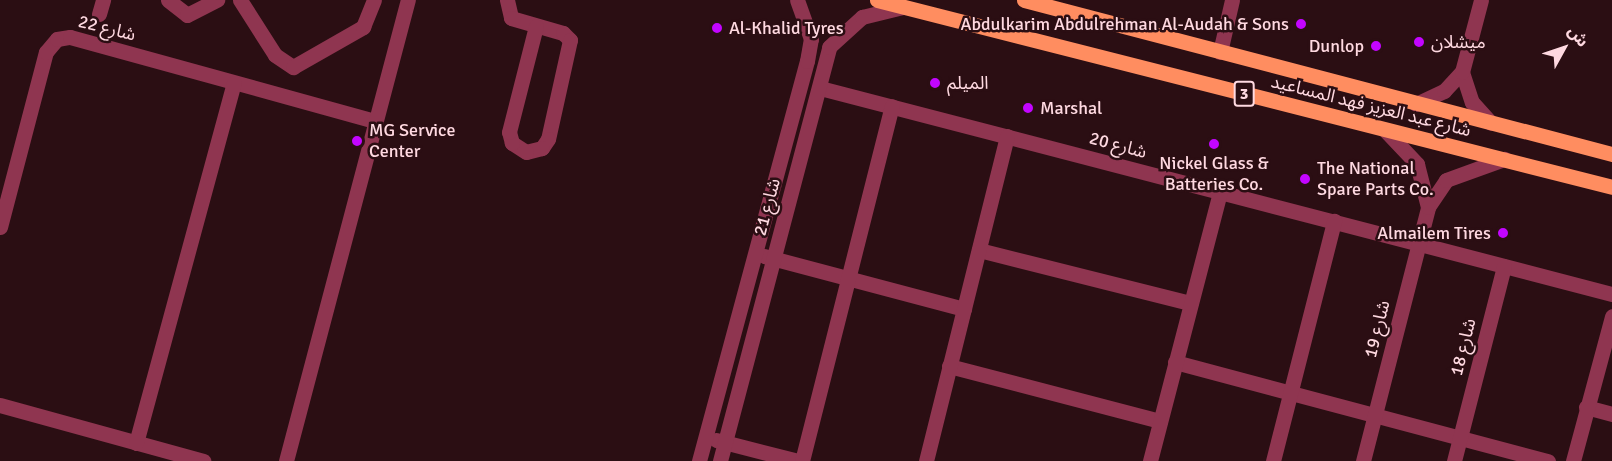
<!DOCTYPE html>
<html>
<head>
<meta charset="utf-8">
<style>
	body { margin:0 }
	#map { position:relative; width:1612px; height:461px; overflow:hidden; background:#2b0e13; font-family:Signika,"Noto Sans Arabic",sans-serif }
	div>[style] { position:absolute }
	.minor>* { height:15px; margin:-7.5px; padding:0 7.5px; transform-origin:7.5px; border-radius:7.5px; background:#8f3550 }
	.major>* { height:15px; margin:-7.5px; padding:0 7.5px; transform-origin:7.5px; border-radius:7.5px; background:#ff8d60 }
	.dots>* { width:16px; height:16px; translate:-50% -50%; box-sizing:border-box; border:3px solid #2b0e13; border-radius:50% }
	span { translate:-50% -50%; white-space:nowrap; text-align:center; line-height:1.15; -webkit-text-stroke:5px #2b0e13; paint-order:stroke }
	.shield-label span { padding:2px 4px; background:#2b0e13; border:2px solid; border-radius:4px; -webkit-text-stroke-width:0 }
	.shield-label { font-size:16px; color:#ffd9e1; font-weight:700 }
	.poi-label { font-size:18px; color:#ffd9e1 }
	.right { translate:-100% -50%; text-align:right }
	.left { translate:0 -50%; text-align:left }
	.street-label { font-size:18px; color:#ffd9e1 }
	.north { position:absolute; left:1534px; top:18px; width:60px; height:60px; -webkit-text-stroke:4px #2b0e13; paint-order:stroke; rotate:50deg; font-size:16px; font-weight:700; line-height:24px; text-align:center; color:#ffd9e1 }
	.north::after { content:''; display:block; margin:auto; width:21px; height:27px; background:#ffd9e1; clip-path:polygon(50% 0,100% 100%,50% 72%,0 100%) }
</style>
</head>
<body>
<div id="map">
	<div class="minor">
		<i style="left:168px;top:0;width:24px;rotate:38deg"></i>
		<i style="left:187px;top:15px;width:34px;rotate:-27deg"></i>
		<i style="left:240px;top:0;width:65px;rotate:57.5deg"></i>
		<i style="left:275px;top:55px;width:22px;rotate:34deg"></i>
		<i style="left:293px;top:67px;width:81px;rotate:-29.7deg"></i>
		<i style="left:363px;top:27px;width:29px;rotate:-68deg"></i>
		<i style="left:507px;top:0;width:18px;rotate:77deg"></i>
		<i style="left:511px;top:18px;width:54px;rotate:16.1deg"></i>
		<i style="left:563px;top:33px;width:10px;rotate:45deg"></i>
		<i style="left:570px;top:40px;width:101px;rotate:102.5deg"></i>
		<i style="left:548px;top:139px;width:11px;rotate:124deg"></i>
		<i style="left:542px;top:148px;width:16px;rotate:166deg"></i>
		<i style="left:526px;top:152px;width:17px;rotate:-147deg"></i>
		<i style="left:512px;top:143px;width:11px;rotate:-105deg"></i>
		<i style="left:509px;top:132px;width:109px;rotate:-75.7deg"></i>
		<i style="left:99px;top:14px;width:15px;rotate:-74deg"></i>
		<i style="left:1220px;top:52px;width:53px;rotate:-77deg"></i>
		<i style="left:1462px;top:72px;width:32px;rotate:72deg"></i>
		<i style="left:1472px;top:102px;width:28px;rotate:48deg"></i>
		<i style="left:820px;top:88px;width:818px;rotate:14.58deg"></i>
		<i style="left:1416px;top:104px;width:31px;rotate:-25deg"></i>
		<i style="left:1444px;top:91px;width:26px;rotate:-47deg"></i>
		<i style="left:1462px;top:72px;width:74px;rotate:-75.2deg"></i>
		<i style="left:1385px;top:130px;width:47px;rotate:46.7deg"></i>
		<i style="left:1417px;top:164px;width:44px;rotate:75.7deg"></i>
		<i style="left:0;top:227px;width:181px;rotate:-75.3deg"></i>
		<i style="left:46px;top:52px;width:17px;rotate:-50deg"></i>
		<i style="left:57px;top:39px;width:13px;rotate:-9deg"></i>
		<i style="left:70px;top:37px;width:316px;rotate:15.4deg"></i>
		<i style="left:979px;top:250px;width:218px;rotate:14.1deg"></i>
		<i style="left:764px;top:256px;width:207px;rotate:14.8deg"></i>
		<i style="left:1175px;top:362px;width:386px;rotate:14.9deg"></i>
		<i style="left:949px;top:366px;width:218px;rotate:14.6deg"></i>
		<i style="left:0;top:405px;width:211px;rotate:15.4deg"></i>
		<i style="left:1586px;top:407px;width:27px;rotate:15deg"></i>
		<i style="left:716px;top:440px;width:85px;rotate:14.4deg"></i>
		<i style="left:136px;top:443px;width:373px;rotate:-74.8deg"></i>
		<i style="left:286px;top:461px;width:477px;rotate:-75.2deg"></i>
		<i style="left:699px;top:461px;width:414px;rotate:-74.9deg"></i>
		<i style="left:807px;top:61px;width:22px;rotate:-80deg"></i>
		<i style="left:811px;top:39px;width:41px;rotate:-109.7deg"></i>
		<i style="left:720px;top:461px;width:428px;rotate:-75.2deg"></i>
		<i style="left:829px;top:47px;width:45px;rotate:-42.3deg"></i>
		<i style="left:862px;top:17px;width:42px;rotate:-13.7deg"></i>
		<i style="left:802px;top:461px;width:366px;rotate:-75.8deg"></i>
		<i style="left:926px;top:461px;width:335px;rotate:-76deg"></i>
		<i style="left:1150px;top:461px;width:278px;rotate:-75.4deg"></i>
		<i style="left:1273px;top:461px;width:248px;rotate:-75.7deg"></i>
		<i style="left:1363px;top:461px;width:262px;rotate:-75.6deg"></i>
		<i style="left:1428px;top:207px;width:32px;rotate:-56deg"></i>
		<i style="left:1446px;top:180px;width:62px;rotate:-19.9deg"></i>
		<i style="left:1454px;top:461px;width:201px;rotate:-75.6deg"></i>
		<i style="left:1573px;top:461px;width:150px;rotate:-74.9deg"></i>
	</div>
	<div class="major">
		<i style="left:877px;top:0;width:758px;rotate:14.27deg"></i>
		<i style="left:1024px;top:0;width:608px;rotate:14.68deg"></i>
	</div>
	<div class="dots">
		<i style="left:1301px;top:24px;background:#c305ff"></i>
		<i style="left:717px;top:28px;background:#c305ff"></i>
		<i style="left:1419px;top:42px;background:#c305ff"></i>
		<i style="left:1376px;top:46px;background:#c305ff"></i>
		<i style="left:935px;top:83px;background:#c305ff"></i>
		<i style="left:1028px;top:108px;background:#c305ff"></i>
		<i style="left:357px;top:141px;background:#c305ff"></i>
		<i style="left:1214px;top:144px;background:#c305ff"></i>
		<i style="left:1305px;top:179px;background:#c305ff"></i>
		<i style="left:1503px;top:233px;background:#c305ff"></i>
	</div>
	<div class="shield-label">
		<span style="left:1244px;top:94px">3</span>
	</div>
	<div class="poi-label">
		<span class="right" style="left:1289px;top:24px">Abdulkarim Abdulrehman Al-Audah &amp; Sons</span>
		<span class="left" style="left:729px;top:28px">Al-Khalid Tyres</span>
		<span class="left" style="left:1431px;top:42px">ميشلان</span>
		<span class="right" style="left:1364px;top:46px">Dunlop</span>
		<span class="left" style="left:947px;top:83px">الميلم</span>
		<span class="left" style="left:1040px;top:108px">Marshal</span>
		<span class="left" style="left:369px;top:141px">MG Service<br>Center</span>
		<span style="left:1214px;top:174px">Nickel Glass &amp;<br>Batteries Co.</span>
		<span class="left" style="left:1317px;top:179px">The National<br>Spare Parts Co.</span>
		<span class="right" style="left:1491px;top:233px">Almailem Tires</span>
	</div>
	<div class="street-label">
		<span style="left:107px;top:28px;rotate:14deg">شارع 22</span>
		<span style="left:1371px;top:106px;rotate:14deg">شارع عبد العزيز فهد المساعيد</span>
		<span style="left:1118px;top:145px;rotate:15deg">شارع 20</span>
		<span style="left:767px;top:207px;rotate:-75deg">شارع 21</span>
		<span style="left:1377px;top:329px;rotate:-76deg">شارع 19</span>
		<span style="left:1463px;top:347px;rotate:-76deg">شارع 18</span>
	</div>
	<div class="north">ش</div>
</div>
</body>
</html>
